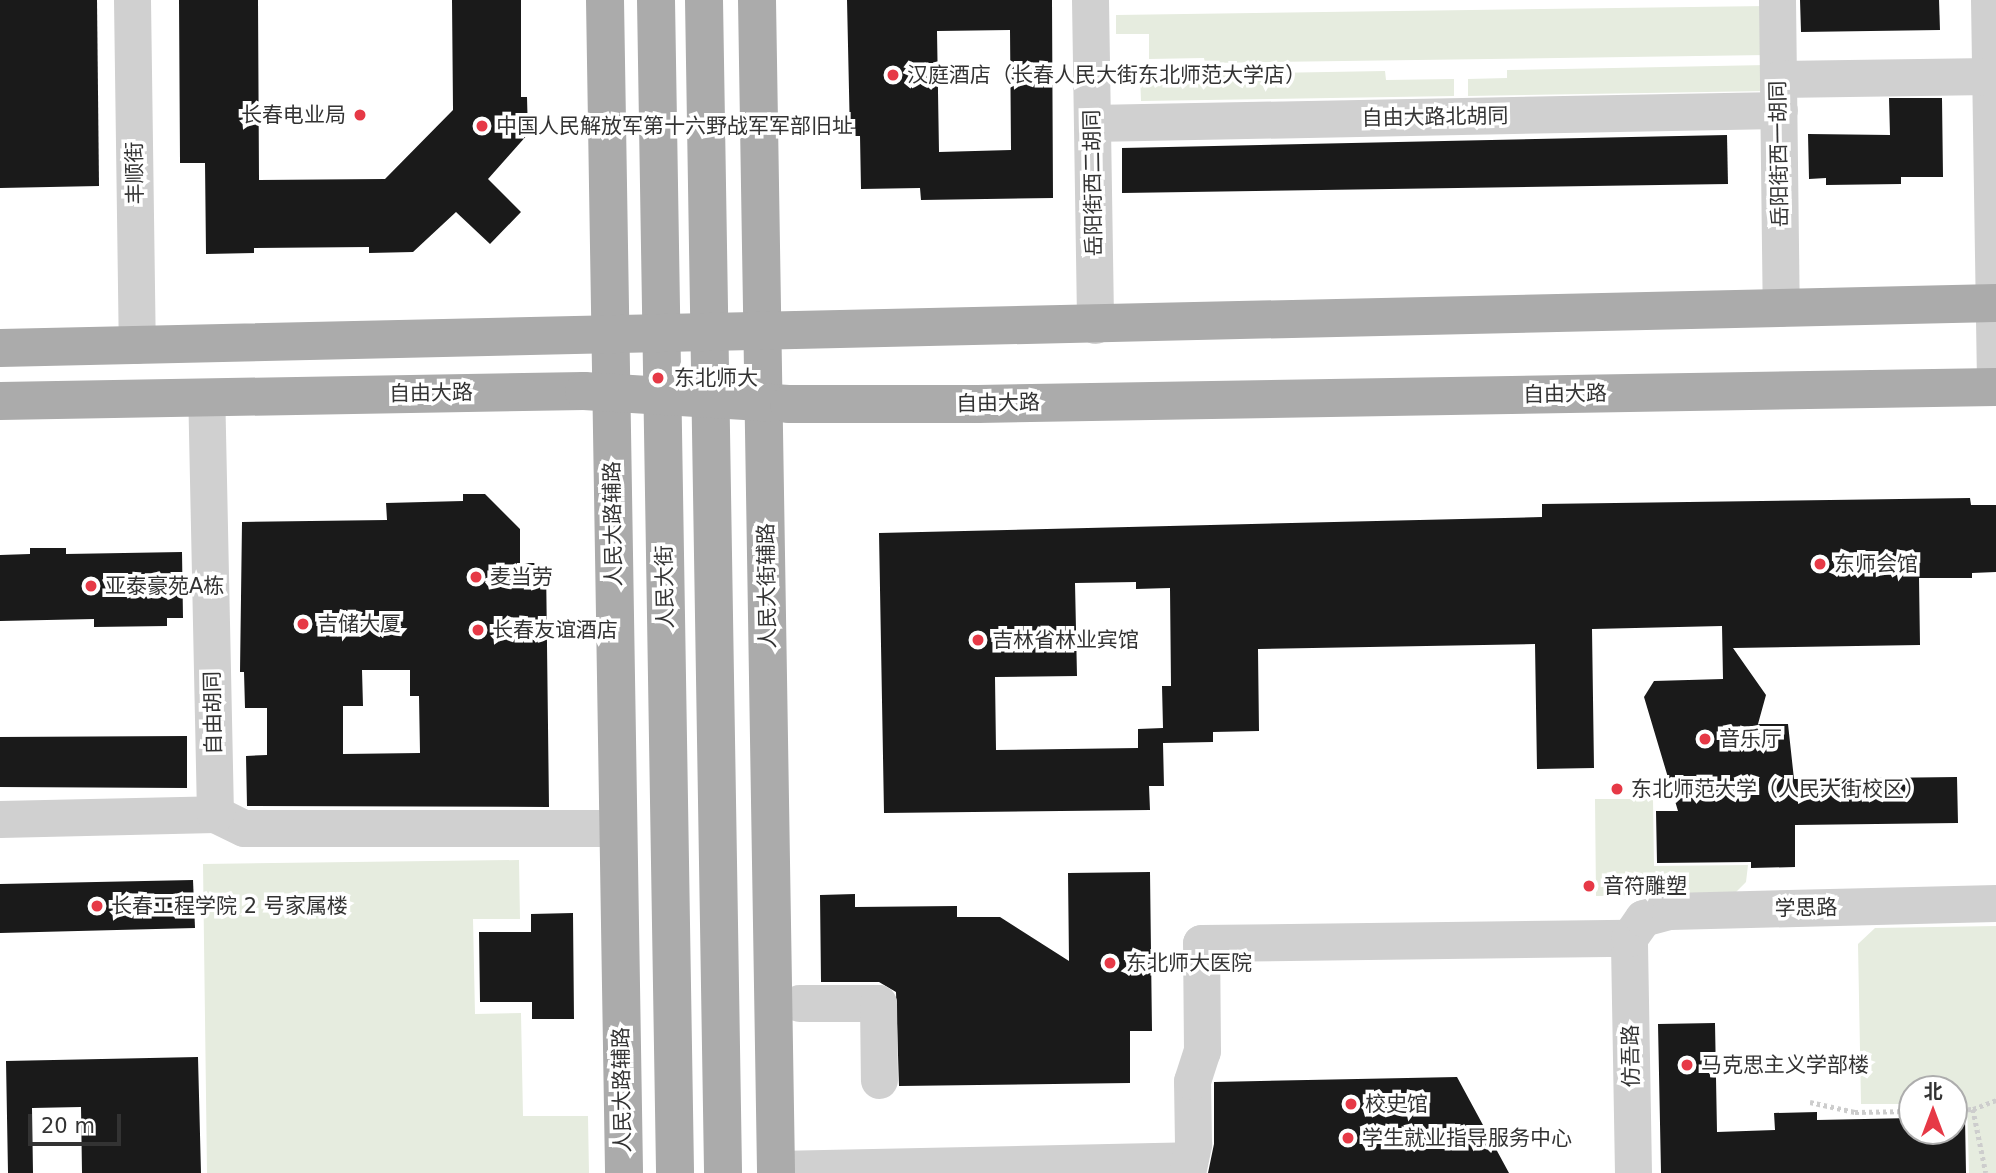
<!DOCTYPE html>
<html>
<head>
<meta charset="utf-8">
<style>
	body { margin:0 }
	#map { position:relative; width:1996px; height:1173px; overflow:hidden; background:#fff; font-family:"DejaVu Sans","Noto Sans SC",sans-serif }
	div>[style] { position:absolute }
	.green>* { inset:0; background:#e6ecdf }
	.building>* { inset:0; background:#1a1a1a }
	.path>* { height:4.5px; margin-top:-2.25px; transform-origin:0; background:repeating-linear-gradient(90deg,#cdcdcd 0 3.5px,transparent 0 7px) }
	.minor>* { height:37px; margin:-18.5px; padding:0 18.5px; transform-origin:18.5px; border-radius:18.5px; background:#d0d0d0 }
	.major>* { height:38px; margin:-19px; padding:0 19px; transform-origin:19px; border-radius:19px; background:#ababab }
	.dots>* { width:19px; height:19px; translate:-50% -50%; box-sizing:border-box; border:4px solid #fff; border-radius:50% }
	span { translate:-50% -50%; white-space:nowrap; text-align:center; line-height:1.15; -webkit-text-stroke:7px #fff; paint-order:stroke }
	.poi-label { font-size:21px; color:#333 }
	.left { translate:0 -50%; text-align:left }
	.right { translate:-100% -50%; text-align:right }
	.street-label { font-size:21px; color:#333 }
	.north { position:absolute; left:1898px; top:1075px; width:70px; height:70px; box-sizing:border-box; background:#fff; border:2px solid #adadad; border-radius:50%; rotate:0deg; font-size:19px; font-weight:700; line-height:28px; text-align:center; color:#333 }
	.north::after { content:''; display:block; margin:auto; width:24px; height:32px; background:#e63946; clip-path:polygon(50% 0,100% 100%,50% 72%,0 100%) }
	.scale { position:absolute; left:28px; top:1114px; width:93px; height:32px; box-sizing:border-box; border:4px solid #333; border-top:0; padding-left:9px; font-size:21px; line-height:24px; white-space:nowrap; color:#333; -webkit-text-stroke:5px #fff; paint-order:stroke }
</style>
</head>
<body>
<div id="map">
	<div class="green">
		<i style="clip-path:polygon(1767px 6px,1767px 55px,1205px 63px,1204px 58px,1149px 59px,1149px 34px,1116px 34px,1116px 15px)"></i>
		<i style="clip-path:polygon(1767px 65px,1767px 91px,1468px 96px,1468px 79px,1507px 78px,1507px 70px)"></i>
		<i style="clip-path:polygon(1385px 71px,1386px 80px,1454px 79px,1454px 96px,1141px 101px,1140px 75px)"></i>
		<i style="clip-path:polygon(1595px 799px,1653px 799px,1654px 866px,1748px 865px,1746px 882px,1734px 894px,1596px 896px)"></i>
		<i style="clip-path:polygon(519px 860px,520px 919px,473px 919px,475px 1014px,521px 1013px,523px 1116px,588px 1116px,589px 1173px,207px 1173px,203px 864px)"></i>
		<i style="clip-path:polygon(1996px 926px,1996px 1173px,1969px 1173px,1967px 1103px,1954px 1103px,1954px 1089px,1912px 1089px,1912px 1104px,1861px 1104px,1858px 944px,1875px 928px)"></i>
	</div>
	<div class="building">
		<i style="clip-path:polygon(0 0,97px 0,99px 186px,0 188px)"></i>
		<i style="clip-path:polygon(179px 0,258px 0,259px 180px,385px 179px,453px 110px,452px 0,521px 0,521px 97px,527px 97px,528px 134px,488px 179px,521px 212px,490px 244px,456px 212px,413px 252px,369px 253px,369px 247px,254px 248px,254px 253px,206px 254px,205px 163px,180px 163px)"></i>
		<i style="clip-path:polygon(evenodd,847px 0,1052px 0,1053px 198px,921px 200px,920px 188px,861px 189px,860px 136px,850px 136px,847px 0,1010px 30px,1011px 150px,939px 152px,937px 31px,1010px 30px)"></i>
		<i style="clip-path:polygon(1800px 0,1939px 0,1940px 30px,1801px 32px)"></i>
		<i style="clip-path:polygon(1889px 98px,1942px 98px,1943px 177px,1901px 177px,1901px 184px,1826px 185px,1826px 178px,1809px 179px,1808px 134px,1890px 135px)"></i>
		<i style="clip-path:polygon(1727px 135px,1728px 184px,1122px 193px,1122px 148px)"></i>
		<i style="clip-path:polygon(evenodd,463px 494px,485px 494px,520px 529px,520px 563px,546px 563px,549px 807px,247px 806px,246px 756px,267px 755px,267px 708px,245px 708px,244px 672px,240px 672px,242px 522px,387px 520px,386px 503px,463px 501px,463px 494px,362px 670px,410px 670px,410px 696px,419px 696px,420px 753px,343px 754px,343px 706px,363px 706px,362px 670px)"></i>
		<i style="clip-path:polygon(evenodd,1970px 498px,1971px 505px,1996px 505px,1996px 572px,1972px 573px,1972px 578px,1919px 578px,1920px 645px,1733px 648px,1766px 695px,1758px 724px,1788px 724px,1794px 779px,1957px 777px,1958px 823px,1795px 825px,1795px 867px,1751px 868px,1751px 862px,1657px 863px,1656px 811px,1678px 811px,1644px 697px,1654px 681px,1723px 679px,1722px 626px,1592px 629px,1594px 768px,1537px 769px,1535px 644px,1258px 649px,1259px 731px,1213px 732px,1213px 742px,1163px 743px,1164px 786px,1149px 786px,1150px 810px,884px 813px,879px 533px,1542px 517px,1542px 504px,1970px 498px,1136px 582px,1136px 589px,1170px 588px,1171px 686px,1162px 686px,1163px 728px,1138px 729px,1138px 748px,996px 750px,995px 677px,1077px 676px,1075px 583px,1136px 582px)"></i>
		<i style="clip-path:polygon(30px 548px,66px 548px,66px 554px,182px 552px,183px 618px,167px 618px,167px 626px,94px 627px,94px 619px,0 621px,0 555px,30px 554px)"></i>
		<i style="clip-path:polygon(187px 736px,187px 788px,0 787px,0 737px)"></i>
		<i style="clip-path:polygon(1150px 872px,1152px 1031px,1130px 1031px,1130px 1083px,899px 1086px,896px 992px,879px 982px,821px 982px,820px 895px,855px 894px,855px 907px,957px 906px,957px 917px,1000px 917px,1069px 961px,1068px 873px)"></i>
		<i style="clip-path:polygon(193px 880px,195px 928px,0 933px,0 884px)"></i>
		<i style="clip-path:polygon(573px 913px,574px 1019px,532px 1019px,532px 1002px,480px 1002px,479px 932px,531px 932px,531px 914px)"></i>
		<i style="clip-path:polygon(1715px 1023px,1717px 1132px,1775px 1130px,1774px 1113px,1817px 1112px,1817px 1120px,1912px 1118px,1912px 1131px,1954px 1131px,1954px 1118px,1965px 1117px,1966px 1173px,1661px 1173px,1658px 1024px)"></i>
		<i style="clip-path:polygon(198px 1057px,201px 1173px,82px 1173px,81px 1107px,32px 1108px,33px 1173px,8px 1173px,6px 1061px)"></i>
		<i style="clip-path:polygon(1457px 1077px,1509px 1173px,1208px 1173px,1214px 1144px,1214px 1082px)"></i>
	</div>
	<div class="path">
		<i style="left:1810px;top:1102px;width:46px;rotate:12.5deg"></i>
		<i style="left:1855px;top:1112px;width:57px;rotate:-1deg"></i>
		<i style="left:1973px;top:1109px;width:25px;rotate:-21deg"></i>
		<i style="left:1954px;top:1110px;width:19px;rotate:-3deg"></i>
		<i style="left:1973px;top:1109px;width:65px;rotate:78.5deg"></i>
	</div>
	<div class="minor">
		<i style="left:132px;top:0;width:345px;rotate:89.2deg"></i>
		<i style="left:1090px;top:0;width:325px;rotate:89.1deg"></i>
		<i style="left:1777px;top:0;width:308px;rotate:89.3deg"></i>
		<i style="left:1989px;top:0;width:387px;rotate:89.1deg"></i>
		<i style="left:1778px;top:79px;width:212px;rotate:-0.8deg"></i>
		<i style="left:1092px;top:123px;width:687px;rotate:-1.08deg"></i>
		<i style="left:215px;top:814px;width:32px;rotate:26deg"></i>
		<i style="left:244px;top:828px;width:374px"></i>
		<i style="left:0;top:819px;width:215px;rotate:-1.3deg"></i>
		<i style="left:215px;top:814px;width:417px;rotate:-91.2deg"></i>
		<i style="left:799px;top:1003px;width:79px"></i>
		<i style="left:878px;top:1003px;width:77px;rotate:89.3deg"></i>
		<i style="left:776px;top:1169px;width:413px;rotate:-1.2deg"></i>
		<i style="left:1187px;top:1173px;width:30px;rotate:-78deg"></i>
		<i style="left:1193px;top:1144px;width:63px;rotate:-90.9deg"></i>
		<i style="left:1192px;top:1081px;width:32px;rotate:-72deg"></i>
		<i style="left:1202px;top:1051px;width:108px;rotate:-90.5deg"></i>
		<i style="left:1201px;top:943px;width:428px;rotate:-0.7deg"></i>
		<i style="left:1633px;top:1173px;width:235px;rotate:-91deg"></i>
		<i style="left:1629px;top:938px;width:24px;rotate:-55deg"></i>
		<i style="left:1643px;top:918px;width:28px;rotate:-15deg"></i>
		<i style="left:1670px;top:911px;width:326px;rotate:-1.4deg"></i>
	</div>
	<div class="major">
		<i style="left:605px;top:0;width:1173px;rotate:89.07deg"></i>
		<i style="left:656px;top:0;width:1173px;rotate:89.07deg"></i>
		<i style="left:704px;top:0;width:1173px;rotate:89.07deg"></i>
		<i style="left:757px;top:0;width:1173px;rotate:89.07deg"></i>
		<i style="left:0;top:348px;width:1997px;rotate:-1.29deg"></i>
		<i style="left:0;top:401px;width:584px;rotate:-0.98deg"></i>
		<i style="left:584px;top:391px;width:205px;rotate:3.6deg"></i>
		<i style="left:789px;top:404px;width:189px"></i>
		<i style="left:978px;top:404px;width:1018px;rotate:-0.96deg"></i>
	</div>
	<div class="dots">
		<i style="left:893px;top:75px;background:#e63946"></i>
		<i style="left:360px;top:115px;background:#e63946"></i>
		<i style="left:482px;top:126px;background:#e63946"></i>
		<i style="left:658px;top:378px;background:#e63946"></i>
		<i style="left:1820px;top:564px;background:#e63946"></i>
		<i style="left:476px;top:577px;background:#e63946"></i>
		<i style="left:91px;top:586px;background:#e63946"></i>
		<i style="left:303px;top:624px;background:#e63946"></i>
		<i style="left:478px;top:630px;background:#e63946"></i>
		<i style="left:978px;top:640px;background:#e63946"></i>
		<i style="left:1705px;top:739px;background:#e63946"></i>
		<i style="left:1617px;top:789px;background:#e63946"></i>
		<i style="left:1589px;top:886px;background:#e63946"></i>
		<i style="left:97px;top:906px;background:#e63946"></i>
		<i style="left:1110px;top:963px;background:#e63946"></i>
		<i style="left:1687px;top:1065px;background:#e63946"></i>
		<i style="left:1351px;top:1104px;background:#e63946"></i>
		<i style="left:1348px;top:1138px;background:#e63946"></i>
	</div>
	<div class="poi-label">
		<span class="left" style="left:907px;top:75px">汉庭酒店（长春人民大街东北师范大学店）</span>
		<span class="right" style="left:346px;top:115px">长春电业局</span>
		<span class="left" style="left:496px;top:126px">中国人民解放军第十六野战军军部旧址</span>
		<span class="left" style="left:674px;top:378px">东北师大</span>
		<span class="left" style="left:1834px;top:564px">东师会馆</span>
		<span class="left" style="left:490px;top:577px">麦当劳</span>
		<span class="left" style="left:105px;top:586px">亚泰豪苑A栋</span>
		<span class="left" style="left:317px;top:624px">吉储大厦</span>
		<span class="left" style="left:492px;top:630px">长春友谊酒店</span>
		<span class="left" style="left:992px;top:640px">吉林省林业宾馆</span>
		<span class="left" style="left:1719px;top:739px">音乐厅</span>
		<span class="left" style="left:1631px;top:789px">东北师范大学（人民大街校区）</span>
		<span class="left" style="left:1603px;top:886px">音符雕塑</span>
		<span class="left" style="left:111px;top:906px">长春工程学院 2 号家属楼</span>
		<span class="left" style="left:1126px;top:963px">东北师大医院</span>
		<span class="left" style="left:1701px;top:1065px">马克思主义学部楼</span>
		<span class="left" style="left:1365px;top:1104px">校史馆</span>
		<span class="left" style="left:1362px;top:1138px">学生就业指导服务中心</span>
	</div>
	<div class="street-label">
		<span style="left:1435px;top:117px;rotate:-1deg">自由大路北胡同</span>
		<span style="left:1779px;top:154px;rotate:-91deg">岳阳街西一胡同</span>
		<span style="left:135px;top:173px;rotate:-91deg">丰顺街</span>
		<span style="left:1093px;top:183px;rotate:-91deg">岳阳街西二胡同</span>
		<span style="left:431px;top:393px;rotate:-1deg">自由大路</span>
		<span style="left:1565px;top:394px;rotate:-1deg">自由大路</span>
		<span style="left:998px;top:403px;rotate:-1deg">自由大路</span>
		<span style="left:613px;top:524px;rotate:-91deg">人民大路辅路</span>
		<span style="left:767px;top:586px;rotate:-91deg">人民大街辅路</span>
		<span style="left:665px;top:587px;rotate:-91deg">人民大街</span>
		<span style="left:213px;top:713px;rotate:-91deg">自由胡同</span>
		<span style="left:1806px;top:908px;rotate:-1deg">学思路</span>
		<span style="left:1631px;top:1056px;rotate:-91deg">仿吾路</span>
		<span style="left:622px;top:1090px;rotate:-91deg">人民大路辅路</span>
	</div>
	<div class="north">北</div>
	<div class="scale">20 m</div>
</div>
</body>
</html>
